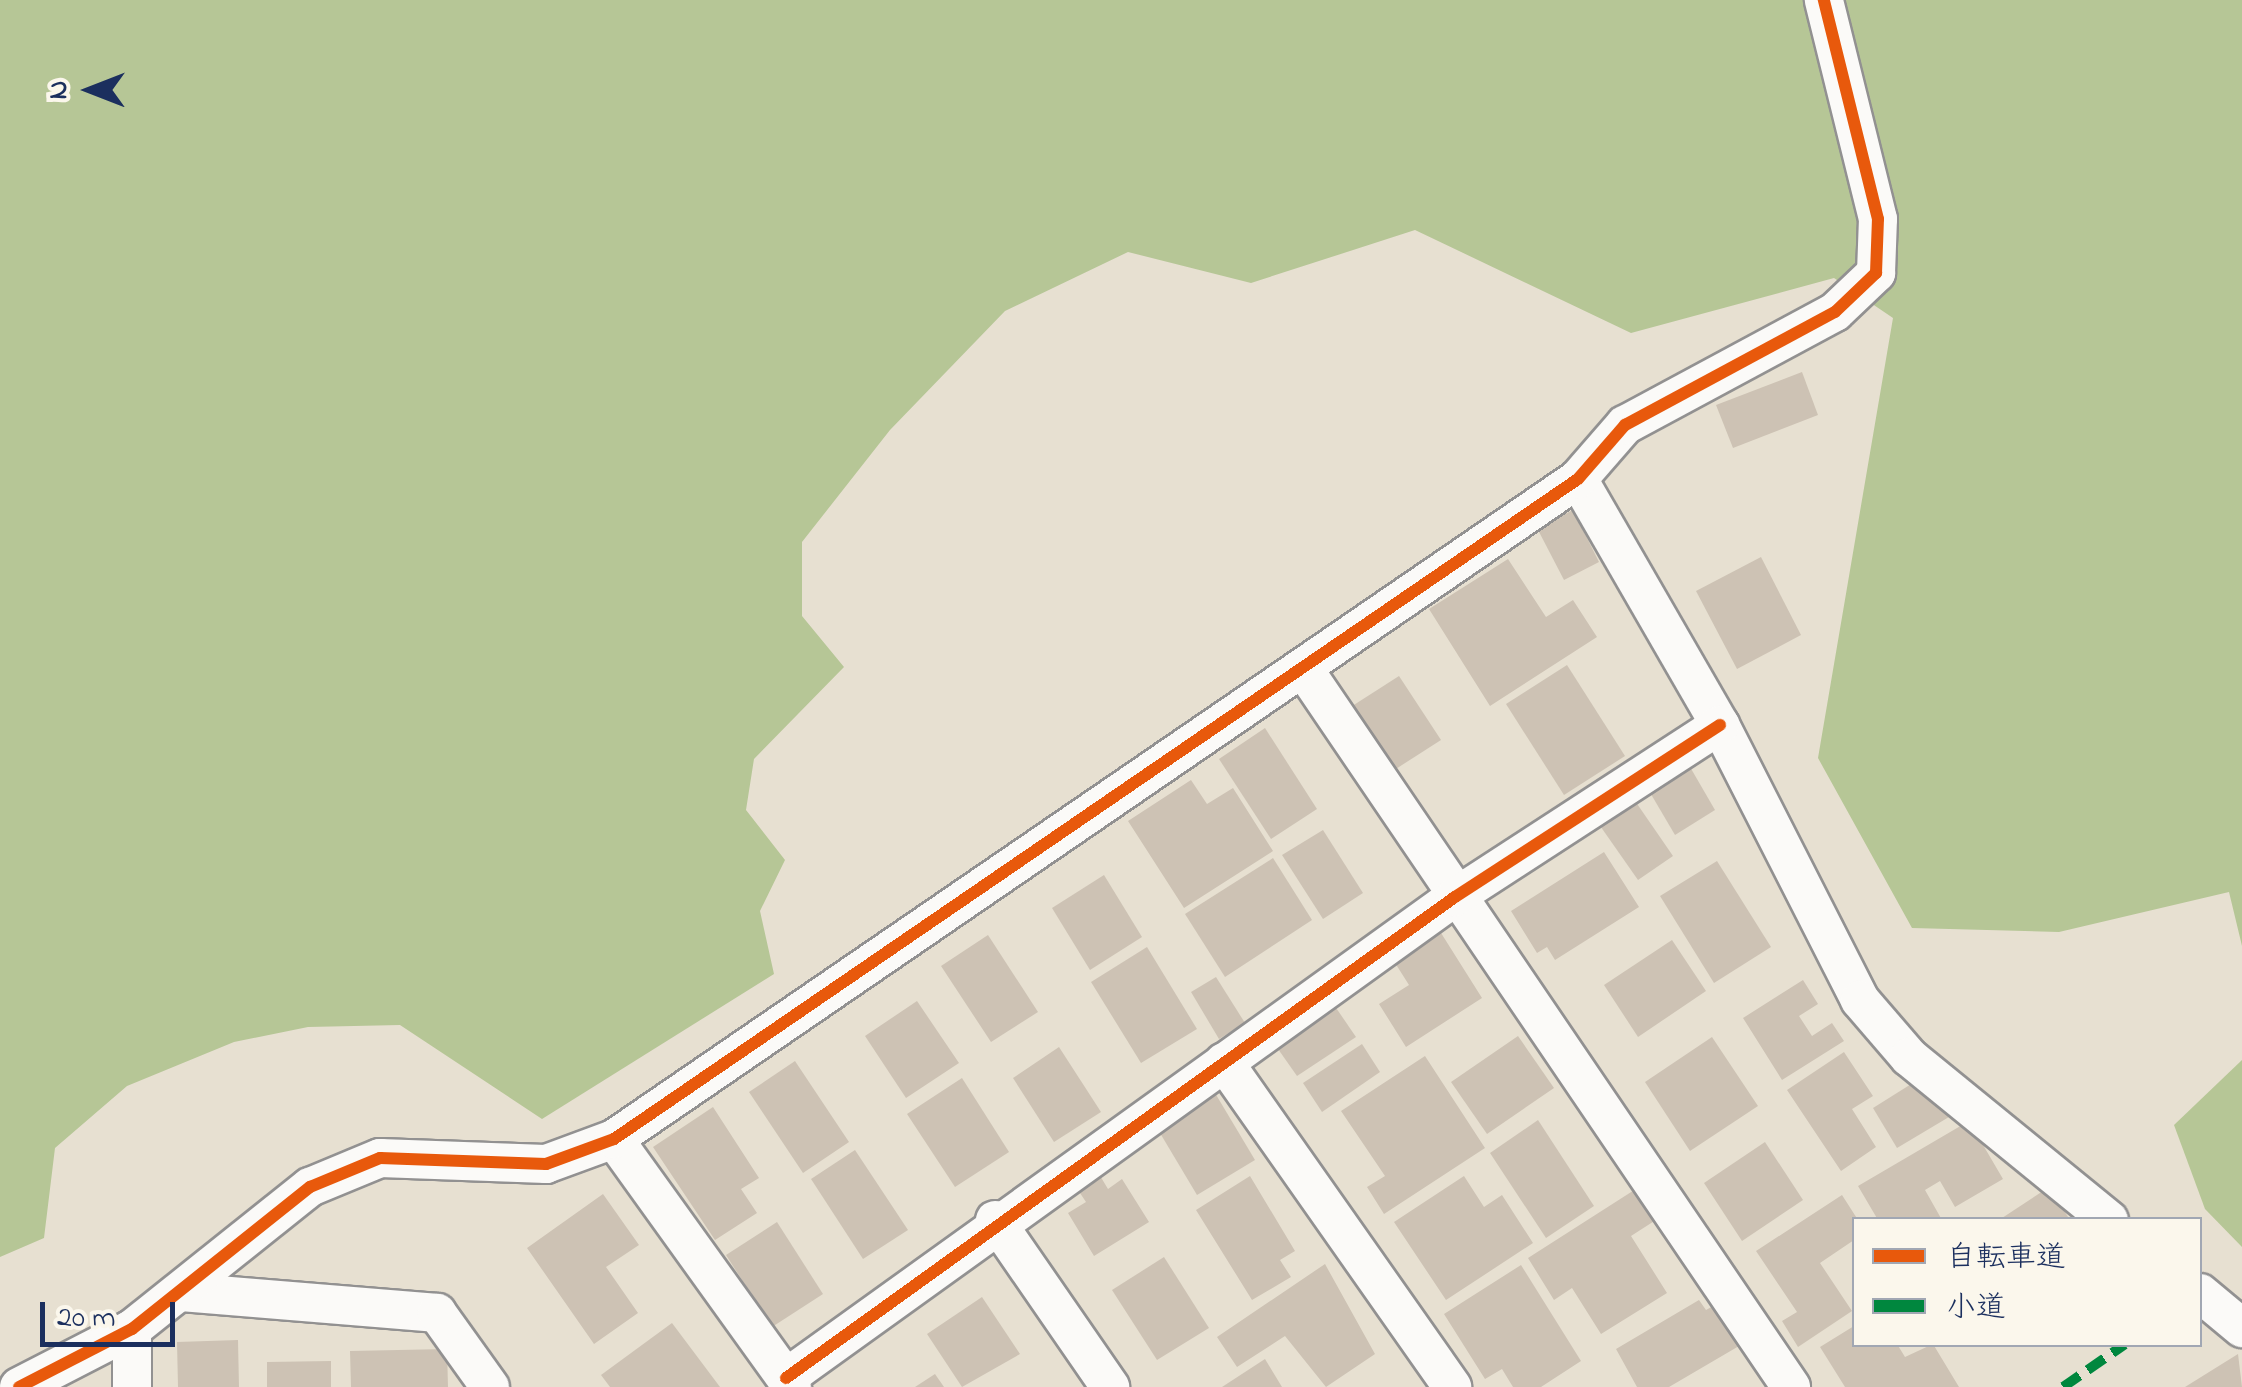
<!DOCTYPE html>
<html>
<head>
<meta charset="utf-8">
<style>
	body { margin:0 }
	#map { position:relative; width:2242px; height:1387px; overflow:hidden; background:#e7e0d1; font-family:"Indie Flower","Klee One",sans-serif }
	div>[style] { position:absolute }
	.forest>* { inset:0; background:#b6c696 }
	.building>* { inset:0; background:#cdc2b4 }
	.roads { filter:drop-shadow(2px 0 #929191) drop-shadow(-2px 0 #929191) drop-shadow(0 2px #929191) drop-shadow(0 -2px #929191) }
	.minor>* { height:38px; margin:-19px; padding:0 19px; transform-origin:19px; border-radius:19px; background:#fbfaf8 }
	.quiet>* { height:10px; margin-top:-5px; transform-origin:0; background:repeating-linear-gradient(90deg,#00873e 0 20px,transparent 0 30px) }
	.cycleway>* { height:12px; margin:-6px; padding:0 6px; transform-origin:6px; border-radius:6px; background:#e8590c }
	span { translate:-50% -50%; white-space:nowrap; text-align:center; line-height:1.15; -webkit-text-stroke:8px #fbf7ec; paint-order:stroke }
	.legend { position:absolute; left:1852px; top:1217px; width:350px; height:130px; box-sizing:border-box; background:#fbf7ec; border:2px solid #a1a7b3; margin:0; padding:12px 18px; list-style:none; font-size:30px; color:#1b2f5e }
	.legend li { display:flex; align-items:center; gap:20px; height:50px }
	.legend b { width:50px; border:2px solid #a1a7b3 }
	.north { position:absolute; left:40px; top:40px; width:100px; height:100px; -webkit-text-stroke:8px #fbf7ec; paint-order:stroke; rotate:270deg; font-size:28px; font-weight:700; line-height:40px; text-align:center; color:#1b2f5e }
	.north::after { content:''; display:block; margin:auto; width:35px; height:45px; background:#1b2f5e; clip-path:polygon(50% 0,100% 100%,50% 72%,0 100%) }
	.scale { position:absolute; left:40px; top:1302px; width:135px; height:45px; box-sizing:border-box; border:5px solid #1b2f5e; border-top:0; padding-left:12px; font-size:30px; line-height:35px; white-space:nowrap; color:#1b2f5e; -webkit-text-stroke:8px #fbf7ec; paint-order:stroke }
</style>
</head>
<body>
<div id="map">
	<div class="forest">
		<i style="clip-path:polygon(0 0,2242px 0,2242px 946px,2229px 892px,2059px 932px,1912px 928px,1818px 758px,1893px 318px,1834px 278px,1631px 333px,1415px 230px,1251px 283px,1128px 252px,1005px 311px,890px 430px,802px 542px,802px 616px,844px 667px,754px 759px,746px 810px,785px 860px,760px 911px,774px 974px,542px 1119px,400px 1025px,308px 1027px,234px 1042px,127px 1086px,55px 1148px,44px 1238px,0 1257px)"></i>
		<i style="clip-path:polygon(2242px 1060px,2242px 1247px,2205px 1209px,2174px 1125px)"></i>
	</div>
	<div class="building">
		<i style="clip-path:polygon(1802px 372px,1818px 415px,1733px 448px,1716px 405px)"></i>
		<i style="clip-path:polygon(1573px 510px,1599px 562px,1564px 580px,1537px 528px)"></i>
		<i style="clip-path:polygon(1761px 557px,1801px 635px,1737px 669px,1696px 591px)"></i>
		<i style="clip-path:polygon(1508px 559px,1546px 617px,1573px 600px,1597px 637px,1490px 706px,1429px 609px)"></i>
		<i style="clip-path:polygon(1567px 665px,1625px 756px,1564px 795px,1506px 704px)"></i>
		<i style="clip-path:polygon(1399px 676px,1441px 740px,1388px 774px,1346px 710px)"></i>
		<i style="clip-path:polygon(1265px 728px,1317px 809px,1271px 839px,1219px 759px)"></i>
		<i style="clip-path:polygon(1686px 760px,1715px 810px,1675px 835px,1645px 784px)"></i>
		<i style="clip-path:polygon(1191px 780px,1207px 804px,1233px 788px,1273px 851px,1184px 908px,1128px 821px)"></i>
		<i style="clip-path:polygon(1631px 795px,1673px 856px,1638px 880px,1596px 820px)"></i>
		<i style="clip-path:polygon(1323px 830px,1363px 893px,1323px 919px,1282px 855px)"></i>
		<i style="clip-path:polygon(1604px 852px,1639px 907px,1555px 960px,1547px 947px,1537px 953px,1511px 911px)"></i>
		<i style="clip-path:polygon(1273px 858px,1312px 920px,1225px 977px,1185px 914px)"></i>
		<i style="clip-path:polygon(1717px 861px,1771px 947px,1714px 983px,1660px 896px)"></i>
		<i style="clip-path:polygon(1104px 875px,1142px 937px,1090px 970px,1052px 908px)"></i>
		<i style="clip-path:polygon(1436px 925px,1482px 998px,1406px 1047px,1379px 1004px,1409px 985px,1390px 955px)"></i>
		<i style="clip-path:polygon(988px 935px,1038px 1012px,991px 1042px,941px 966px)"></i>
		<i style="clip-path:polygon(1672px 940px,1706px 991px,1638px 1037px,1604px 985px)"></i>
		<i style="clip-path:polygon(1147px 947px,1197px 1029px,1141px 1063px,1091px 982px)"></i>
		<i style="clip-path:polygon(1216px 977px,1245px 1023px,1219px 1039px,1191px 992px)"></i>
		<i style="clip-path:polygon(1803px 980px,1818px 1004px,1799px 1016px,1812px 1036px,1832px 1023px,1844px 1041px,1782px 1080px,1743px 1018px)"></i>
		<i style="clip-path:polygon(1330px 999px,1356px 1037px,1297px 1076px,1271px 1039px)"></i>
		<i style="clip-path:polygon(917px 1001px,959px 1063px,906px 1098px,865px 1036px)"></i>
		<i style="clip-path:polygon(1518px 1036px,1554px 1088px,1487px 1134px,1451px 1082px)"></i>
		<i style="clip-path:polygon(1712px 1037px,1758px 1106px,1690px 1151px,1645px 1082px)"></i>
		<i style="clip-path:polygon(1362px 1044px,1380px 1072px,1322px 1112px,1303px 1083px)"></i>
		<i style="clip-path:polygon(1059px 1047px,1101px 1112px,1054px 1142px,1013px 1078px)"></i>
		<i style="clip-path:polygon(1844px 1052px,1873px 1096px,1852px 1109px,1876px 1147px,1841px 1171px,1787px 1090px)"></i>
		<i style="clip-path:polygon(1425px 1056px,1485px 1148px,1384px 1214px,1367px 1187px,1385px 1176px,1341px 1111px)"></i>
		<i style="clip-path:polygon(795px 1061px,849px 1142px,803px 1173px,749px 1092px)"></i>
		<i style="clip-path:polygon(1924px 1076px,1949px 1117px,1897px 1148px,1873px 1108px)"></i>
		<i style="clip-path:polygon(962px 1078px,1009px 1152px,955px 1187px,907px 1114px)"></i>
		<i style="clip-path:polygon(1215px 1093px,1255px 1160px,1197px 1195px,1157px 1128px)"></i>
		<i style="clip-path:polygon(713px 1107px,759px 1178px,741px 1189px,757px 1213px,715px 1240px,653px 1147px)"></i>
		<i style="clip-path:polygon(1538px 1120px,1594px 1206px,1546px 1238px,1490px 1153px)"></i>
		<i style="clip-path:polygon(1969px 1121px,2003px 1179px,1955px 1207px,1940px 1181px,1925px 1190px,1942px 1220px,1878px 1220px,1858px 1186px)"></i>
		<i style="clip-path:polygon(1765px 1142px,1803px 1200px,1742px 1241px,1704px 1183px)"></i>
		<i style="clip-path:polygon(855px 1150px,908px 1230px,863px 1259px,811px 1179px)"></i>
		<i style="clip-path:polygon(1099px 1174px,1108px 1189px,1122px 1179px,1149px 1222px,1094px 1256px,1068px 1213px,1086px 1202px,1076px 1187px)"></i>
		<i style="clip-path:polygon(1250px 1176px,1295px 1251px,1280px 1260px,1291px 1277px,1252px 1300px,1196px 1210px)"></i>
		<i style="clip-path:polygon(1464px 1176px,1484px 1207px,1502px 1195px,1533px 1243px,1446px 1300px,1394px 1222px)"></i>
		<i style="clip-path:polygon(1639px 1187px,1659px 1218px,1631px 1236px,1667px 1293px,1601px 1334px,1572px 1288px,1554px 1300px,1528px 1258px)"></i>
		<i style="clip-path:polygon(2049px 1187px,2070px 1220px,1999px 1220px)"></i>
		<i style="clip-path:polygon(603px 1194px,639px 1245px,606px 1267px,638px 1313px,594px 1344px,527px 1248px)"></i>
		<i style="clip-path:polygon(1842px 1195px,1858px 1220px,1854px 1240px,1820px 1263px,1852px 1311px,1798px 1347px,1782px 1321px,1797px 1312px,1756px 1251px)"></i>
		<i style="clip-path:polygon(777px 1222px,823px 1294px,772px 1327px,726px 1255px)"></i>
		<i style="clip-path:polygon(1164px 1257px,1209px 1328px,1157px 1360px,1112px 1290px)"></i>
		<i style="clip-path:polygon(1325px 1264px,1375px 1354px,1326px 1387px,1285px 1336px,1237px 1367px,1217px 1337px)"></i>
		<i style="clip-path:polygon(1521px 1265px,1581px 1361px,1541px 1387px,1513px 1387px,1502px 1369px,1485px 1379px,1444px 1314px)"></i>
		<i style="clip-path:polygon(982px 1297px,1020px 1354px,962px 1387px,927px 1334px)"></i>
		<i style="clip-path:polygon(1699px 1300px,1706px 1310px,1715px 1305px,1739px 1346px,1669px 1387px,1637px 1387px,1616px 1349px)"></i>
		<i style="clip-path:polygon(672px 1323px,720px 1387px,610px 1387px,601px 1375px)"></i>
		<i style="clip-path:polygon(1854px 1326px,1854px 1344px,1897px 1344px,1905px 1357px,1933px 1344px,1959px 1387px,1845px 1387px,1820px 1347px)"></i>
		<i style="clip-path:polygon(238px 1340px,239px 1387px,178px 1387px,177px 1342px)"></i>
		<i style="clip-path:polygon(447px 1349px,448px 1387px,351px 1387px,350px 1351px)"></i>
		<i style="clip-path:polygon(2238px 1354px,2242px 1387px,2185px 1387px)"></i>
		<i style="clip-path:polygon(1265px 1359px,1282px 1387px,1222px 1387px)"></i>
		<i style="clip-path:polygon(331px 1361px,331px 1387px,267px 1387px,267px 1362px)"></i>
		<i style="clip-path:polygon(935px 1374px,944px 1387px,915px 1387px)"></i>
	</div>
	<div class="roads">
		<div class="minor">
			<i style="left:1578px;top:479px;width:284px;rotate:60deg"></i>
			<i style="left:1720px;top:725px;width:309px;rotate:63deg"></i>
			<i style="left:1860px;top:1000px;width:75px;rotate:49.3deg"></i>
			<i style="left:1909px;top:1057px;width:258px;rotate:39.2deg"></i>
			<i style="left:1303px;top:668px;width:869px;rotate:55.83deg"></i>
			<i style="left:1224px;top:1062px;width:397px;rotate:54.9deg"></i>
			<i style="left:614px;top:1139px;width:305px;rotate:54.3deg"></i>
			<i style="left:995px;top:1220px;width:203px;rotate:55.4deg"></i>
			<i style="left:182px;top:1292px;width:256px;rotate:4.7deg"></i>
			<i style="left:437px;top:1313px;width:91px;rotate:54.4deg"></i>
			<i style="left:2200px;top:1293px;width:55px;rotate:39.8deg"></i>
			<i style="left:132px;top:1329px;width:58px;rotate:90deg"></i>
			<i style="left:786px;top:1378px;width:824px;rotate:-35.72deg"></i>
			<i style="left:1455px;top:897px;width:316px;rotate:-33deg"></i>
			<i style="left:19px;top:1387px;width:127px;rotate:-27.2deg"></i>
			<i style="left:132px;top:1329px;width:228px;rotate:-38.6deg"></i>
			<i style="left:310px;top:1187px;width:76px;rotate:-22.5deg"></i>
			<i style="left:380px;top:1158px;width:166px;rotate:2.1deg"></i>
			<i style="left:546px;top:1164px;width:72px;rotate:-20.2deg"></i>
			<i style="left:614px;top:1139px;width:1168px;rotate:-34.4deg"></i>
			<i style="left:1578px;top:479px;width:72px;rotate:-49deg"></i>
			<i style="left:1625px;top:425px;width:238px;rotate:-28.3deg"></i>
			<i style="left:1835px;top:312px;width:57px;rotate:-43.6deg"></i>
			<i style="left:1876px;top:273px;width:54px;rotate:-87.9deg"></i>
			<i style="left:1878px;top:219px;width:226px;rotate:-103.9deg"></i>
		</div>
	</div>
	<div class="quiet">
		<i style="left:2063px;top:1387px;width:75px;rotate:-34.7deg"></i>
	</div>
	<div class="cycleway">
		<i style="left:786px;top:1378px;width:824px;rotate:-35.72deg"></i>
		<i style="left:1455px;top:897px;width:316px;rotate:-33deg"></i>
		<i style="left:19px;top:1387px;width:127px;rotate:-27.2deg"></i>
		<i style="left:132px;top:1329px;width:228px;rotate:-38.6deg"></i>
		<i style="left:310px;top:1187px;width:76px;rotate:-22.5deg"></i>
		<i style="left:380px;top:1158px;width:166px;rotate:2.1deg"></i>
		<i style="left:546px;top:1164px;width:72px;rotate:-20.2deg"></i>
		<i style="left:614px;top:1139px;width:1168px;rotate:-34.4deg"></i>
		<i style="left:1578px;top:479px;width:72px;rotate:-49deg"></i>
		<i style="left:1625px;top:425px;width:238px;rotate:-28.3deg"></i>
		<i style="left:1835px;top:312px;width:57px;rotate:-43.6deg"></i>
		<i style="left:1876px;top:273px;width:54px;rotate:-87.9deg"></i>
		<i style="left:1878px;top:219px;width:226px;rotate:-103.9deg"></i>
	</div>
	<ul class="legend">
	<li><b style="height:12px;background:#e8590c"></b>自転車道</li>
	<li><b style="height:12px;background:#00873e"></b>小道</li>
	</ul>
	<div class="north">N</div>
	<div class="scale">20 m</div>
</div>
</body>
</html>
